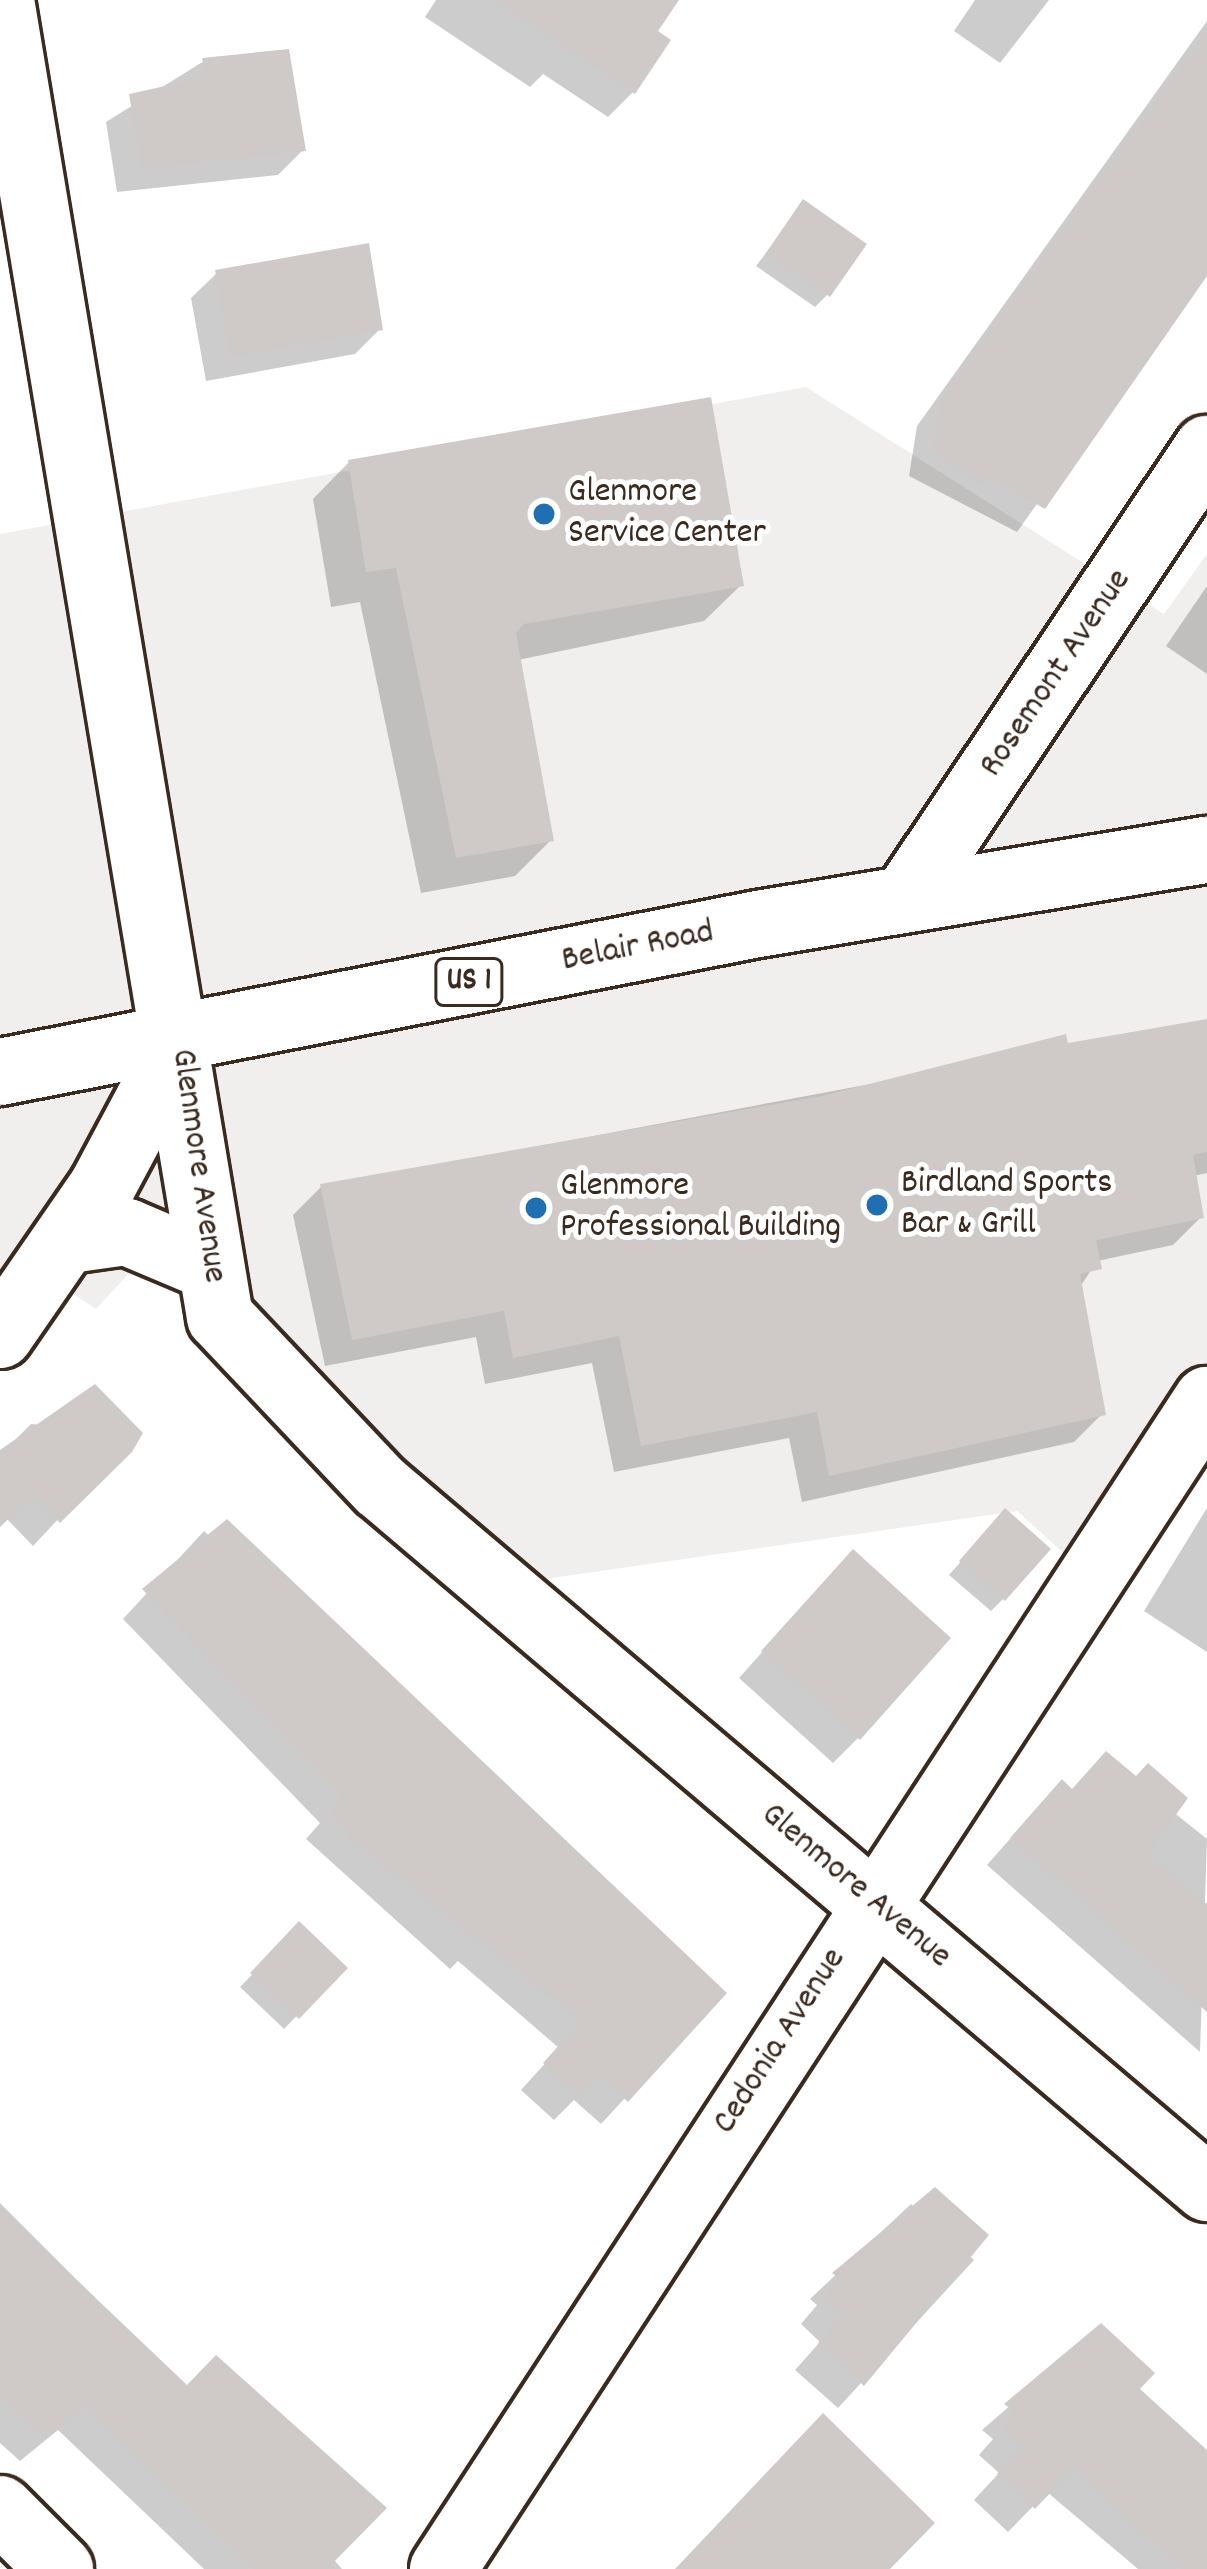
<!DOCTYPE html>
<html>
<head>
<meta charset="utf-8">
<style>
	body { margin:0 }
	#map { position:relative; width:1207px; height:2569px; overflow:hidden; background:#fff; font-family:Dekko,sans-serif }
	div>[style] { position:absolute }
	.built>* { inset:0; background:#f1efee }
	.shadow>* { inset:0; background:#0003 }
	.building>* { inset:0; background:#cfcac7 }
	.roads { filter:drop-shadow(3px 0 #3b2a1e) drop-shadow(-3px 0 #3b2a1e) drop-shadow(0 3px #3b2a1e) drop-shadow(0 -3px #3b2a1e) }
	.minor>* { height:66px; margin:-33px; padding:0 33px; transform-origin:33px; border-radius:33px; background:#fff }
	.major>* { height:66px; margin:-33px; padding:0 33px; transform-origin:33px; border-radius:33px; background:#fff }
	.dots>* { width:33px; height:33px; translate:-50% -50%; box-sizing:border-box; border:6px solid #fff; border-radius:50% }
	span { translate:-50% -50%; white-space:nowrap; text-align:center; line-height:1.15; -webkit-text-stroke:10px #fff; paint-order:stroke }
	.shield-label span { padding:3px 9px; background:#fff; border:3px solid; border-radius:9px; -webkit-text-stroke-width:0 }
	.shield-label { font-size:33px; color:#3b2a1e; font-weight:700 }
	.poi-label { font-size:36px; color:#3b2a1e }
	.left { translate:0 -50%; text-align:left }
	.street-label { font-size:36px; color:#3b2a1e }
</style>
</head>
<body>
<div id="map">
	<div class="built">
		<i style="clip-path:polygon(806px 387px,1164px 614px,1207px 554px,1207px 1458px,1109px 1594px,1017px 1511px,454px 1592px,198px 1348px,158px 1242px,96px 1309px,34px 1268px,0 1302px,0 534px)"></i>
	</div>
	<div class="shadow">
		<i style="clip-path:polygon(436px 0,598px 0,633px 92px,608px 117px,543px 74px,530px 87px,425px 17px)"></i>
		<i style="clip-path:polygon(975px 0,1049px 0,1000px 63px,954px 31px)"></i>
		<i style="clip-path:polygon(1207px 21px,1207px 265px,1017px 532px,909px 476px,917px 426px)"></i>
		<i style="clip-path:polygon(204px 61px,303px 150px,278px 175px,117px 192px,106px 122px)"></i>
		<i style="clip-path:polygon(804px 203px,827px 295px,815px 307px,756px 266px)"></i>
		<i style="clip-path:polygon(217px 273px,380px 329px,355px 354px,206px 381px,191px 298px)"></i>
		<i style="clip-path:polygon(349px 462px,741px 585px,704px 621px,518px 660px,551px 840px,515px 876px,421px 893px,360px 602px,331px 607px,313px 499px)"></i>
		<i style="clip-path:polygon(1207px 586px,1207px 674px,1166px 646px)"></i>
		<i style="clip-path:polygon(1207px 1021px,1207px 1173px,1193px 1176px,1201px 1217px,1173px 1245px,1097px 1261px,1080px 1287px,1102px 1414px,1074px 1442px,802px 1502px,789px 1438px,614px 1472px,592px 1363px,485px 1384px,476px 1337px,325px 1366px,293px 1215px,321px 1187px)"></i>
		<i style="clip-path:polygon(31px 1424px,139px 1433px,33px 1546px,7px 1519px,0 1525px,0 1455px)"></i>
		<i style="clip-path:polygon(1207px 1508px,1207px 1652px,1144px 1611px)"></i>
		<i style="clip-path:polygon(993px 1525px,1003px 1599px,991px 1611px,949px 1575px)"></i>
		<i style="clip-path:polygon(204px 1531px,722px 1993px,601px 2124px,574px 2100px,554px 2120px,521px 2090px,559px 2048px,458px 1961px,450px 1969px,306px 1839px,320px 1823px,123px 1619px)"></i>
		<i style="clip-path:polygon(828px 1578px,858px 1738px,833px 1763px,739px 1678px)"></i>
		<i style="clip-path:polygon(1071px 1792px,1172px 1811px,1207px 1839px,1200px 2052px,987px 1865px,1037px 1808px)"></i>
		<i style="clip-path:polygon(299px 1926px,343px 1968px,284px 2029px,240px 1987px)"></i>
		<i style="clip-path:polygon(0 2203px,186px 2389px,342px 2569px,204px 2569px,58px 2430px,20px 2461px,0 2443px)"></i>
		<i style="clip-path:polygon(911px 2204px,974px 2260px,838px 2408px,795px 2370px,820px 2342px,801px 2324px,817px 2305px,810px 2299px)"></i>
		<i style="clip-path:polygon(1101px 2327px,1136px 2389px,1207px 2454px,1207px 2569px,1138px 2569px,1047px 2492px,1008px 2532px,974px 2500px,999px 2473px,979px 2455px,993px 2439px,982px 2430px)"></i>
	</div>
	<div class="building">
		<i style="clip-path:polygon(493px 0,679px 0,658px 31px,671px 40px,635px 94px)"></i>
		<i style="clip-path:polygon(1207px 30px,1207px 276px,1045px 509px,988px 477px,983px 486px,933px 451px,941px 398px)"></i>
		<i style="clip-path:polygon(289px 49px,306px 151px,142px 169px,129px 94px,206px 77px,202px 58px)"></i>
		<i style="clip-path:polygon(803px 199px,867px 244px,830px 297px,766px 253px)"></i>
		<i style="clip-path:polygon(369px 243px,383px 330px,230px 357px,215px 270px)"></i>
		<i style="clip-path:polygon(711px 397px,744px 586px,524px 624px,516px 633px,554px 841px,456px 858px,396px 568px,366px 572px,348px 460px)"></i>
		<i style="clip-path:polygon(1207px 1019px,1207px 1152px,1193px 1155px,1204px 1218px,1096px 1240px,1102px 1269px,1080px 1274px,1106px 1415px,829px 1476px,817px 1412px,641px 1446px,619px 1336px,513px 1358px,504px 1311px,352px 1340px,320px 1184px,822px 1096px,1066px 1034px,1068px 1043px)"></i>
		<i style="clip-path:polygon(95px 1384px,143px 1433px,132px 1452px,60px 1523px,33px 1496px,0 1527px,0 1450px)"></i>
		<i style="clip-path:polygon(1005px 1508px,1051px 1549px,1005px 1601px,959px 1561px)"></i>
		<i style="clip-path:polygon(227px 1519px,727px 1993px,628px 2102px,600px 2076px,581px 2097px,543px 2063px,581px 2021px,352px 1840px,329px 1812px,343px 1796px,142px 1589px)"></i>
		<i style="clip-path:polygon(853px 1549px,951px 1638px,860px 1740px,761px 1651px)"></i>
		<i style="clip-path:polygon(1106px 1751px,1136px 1776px,1148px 1763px,1188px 1798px,1147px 1855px,1207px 1904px,1207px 2012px,1010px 1838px,1062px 1779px,1072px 1789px)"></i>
		<i style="clip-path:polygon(299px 1921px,348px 1968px,299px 2019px,250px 1973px)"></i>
		<i style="clip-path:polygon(935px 2187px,989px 2235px,864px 2386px,818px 2343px,842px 2316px,823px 2297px,840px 2279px,832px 2273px)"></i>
		<i style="clip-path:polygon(0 2207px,187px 2385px,216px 2355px,387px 2508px,327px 2569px,254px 2569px,85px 2407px,46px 2438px,0 2396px)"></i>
		<i style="clip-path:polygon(1101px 2323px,1155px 2373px,1140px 2389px,1207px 2450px,1207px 2569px,1183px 2569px,1073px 2469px,1035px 2509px,997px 2474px,1021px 2446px,1001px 2428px,1015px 2412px,1004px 2404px)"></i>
		<i style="clip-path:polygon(823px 2413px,935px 2523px,890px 2569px,675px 2569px)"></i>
	</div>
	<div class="roads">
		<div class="minor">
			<i style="left:1px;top:0;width:1335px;rotate:80.56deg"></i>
			<i style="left:220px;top:1317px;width:233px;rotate:46.6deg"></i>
			<i style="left:380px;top:1486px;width:1085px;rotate:40.33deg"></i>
			<i style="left:906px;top:898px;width:541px;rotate:-56.16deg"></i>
			<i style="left:69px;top:1240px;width:59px;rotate:-7.9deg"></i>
			<i style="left:127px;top:1232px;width:85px;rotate:22.9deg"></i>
			<i style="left:0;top:1335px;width:180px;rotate:-55.4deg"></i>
			<i style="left:102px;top:1187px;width:166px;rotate:-61.9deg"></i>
			<i style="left:0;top:2509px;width:85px;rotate:45deg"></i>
			<i style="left:443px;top:2569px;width:1397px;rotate:-56.83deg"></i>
		</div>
		<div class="major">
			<i style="left:0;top:1072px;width:772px;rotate:-11.05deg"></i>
			<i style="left:758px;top:924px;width:455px;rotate:-9.4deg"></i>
		</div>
	</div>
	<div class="dots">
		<i style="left:544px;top:514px;background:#1f6fb2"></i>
		<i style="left:877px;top:1205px;background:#1f6fb2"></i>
		<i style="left:536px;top:1208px;background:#1f6fb2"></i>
	</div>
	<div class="shield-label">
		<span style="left:469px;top:982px">US 1</span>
	</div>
	<div class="poi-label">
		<span class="left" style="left:568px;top:514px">Glenmore<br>Service Center</span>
		<span class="left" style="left:901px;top:1205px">Birdland Sports<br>Bar &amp; Grill</span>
		<span class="left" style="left:560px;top:1208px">Glenmore<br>Professional Building</span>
	</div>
	<div class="street-label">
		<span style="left:1057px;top:674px;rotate:-56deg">Rosemont Avenue</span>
		<span style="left:638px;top:948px;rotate:-11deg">Belair Road</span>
		<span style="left:197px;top:1166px;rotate:82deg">Glenmore Avenue</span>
		<span style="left:855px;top:1887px;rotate:40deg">Glenmore Avenue</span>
		<span style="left:781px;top:2042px;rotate:-57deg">Cedonia Avenue</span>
	</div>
</div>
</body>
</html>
